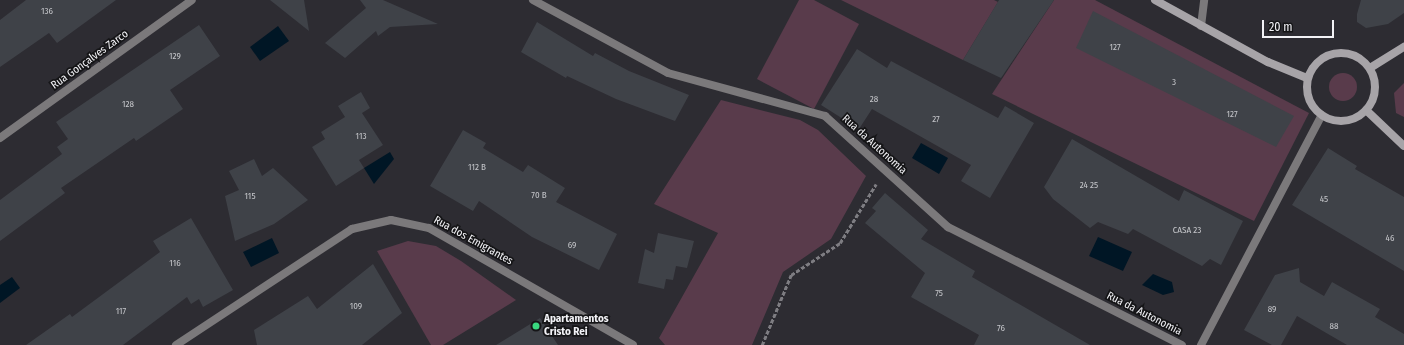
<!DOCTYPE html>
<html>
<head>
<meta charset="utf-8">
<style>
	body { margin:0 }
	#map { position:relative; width:1404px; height:345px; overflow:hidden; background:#2d2c32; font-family:"Fira Sans Condensed",sans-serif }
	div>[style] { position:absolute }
	.green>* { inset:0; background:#593b4b }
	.round { border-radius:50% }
	.water>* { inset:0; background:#001625 }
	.building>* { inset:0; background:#3f4248 }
	.path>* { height:2.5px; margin-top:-1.25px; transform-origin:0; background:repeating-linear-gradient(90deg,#7e7d82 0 4px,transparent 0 6px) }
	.street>* { height:8px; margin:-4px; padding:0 4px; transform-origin:4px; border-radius:4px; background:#7b797b }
	.secondary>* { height:8px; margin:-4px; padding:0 4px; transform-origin:4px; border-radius:4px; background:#a7a4a8 }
	.secondary>.ring { margin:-4px; padding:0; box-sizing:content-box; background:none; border:8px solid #a7a4a8; border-radius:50% }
	.dots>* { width:11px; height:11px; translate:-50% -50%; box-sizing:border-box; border:2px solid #151517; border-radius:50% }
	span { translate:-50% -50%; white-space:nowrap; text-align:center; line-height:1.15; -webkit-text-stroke:3.5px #151517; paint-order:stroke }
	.number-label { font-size:9px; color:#c5c6ca }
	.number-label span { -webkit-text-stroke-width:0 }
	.street-label { font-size:11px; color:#f2f2f6 }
	.poi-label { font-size:11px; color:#f2f2f6; font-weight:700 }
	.left { translate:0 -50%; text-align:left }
	.scale { position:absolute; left:1262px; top:20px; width:72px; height:18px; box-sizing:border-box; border:2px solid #f2f2f6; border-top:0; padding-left:5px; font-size:12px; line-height:14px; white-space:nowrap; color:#f2f2f6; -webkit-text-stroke:3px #151517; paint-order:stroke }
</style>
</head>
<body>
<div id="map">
	<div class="green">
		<i style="clip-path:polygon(799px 0,814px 0,859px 24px,814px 109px,757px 79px)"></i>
		<i style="clip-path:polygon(841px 0,994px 0,998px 2px,963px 60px)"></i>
		<i style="clip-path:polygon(1054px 0,1095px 0,1309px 113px,1254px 221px,992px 94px)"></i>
		<i class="round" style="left:1329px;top:73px;width:28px;height:28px"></i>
		<i style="clip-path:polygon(1404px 83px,1404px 117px,1396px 113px,1394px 93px)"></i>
		<i style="clip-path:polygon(721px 100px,800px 120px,818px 130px,866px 176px,831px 239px,783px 272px,752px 345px,665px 345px,659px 338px,718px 233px,654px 204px)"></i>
		<i style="clip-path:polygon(408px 241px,436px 246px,461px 261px,516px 300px,443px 345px,431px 345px,377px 251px)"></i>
	</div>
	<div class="water">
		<i style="clip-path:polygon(278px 26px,289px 41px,260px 61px,250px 47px)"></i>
		<i style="clip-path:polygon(921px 143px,948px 158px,939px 174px,912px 158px)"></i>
		<i style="clip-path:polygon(390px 152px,394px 159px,374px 184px,364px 168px)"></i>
		<i style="clip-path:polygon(1098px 237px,1132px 252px,1123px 271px,1089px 256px)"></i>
		<i style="clip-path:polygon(272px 238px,279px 253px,251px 267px,243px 252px)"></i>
		<i style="clip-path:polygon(1153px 274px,1172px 282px,1174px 292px,1163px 295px,1142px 285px)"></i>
		<i style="clip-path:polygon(12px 277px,20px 288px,0 303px,0 285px)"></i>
	</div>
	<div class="building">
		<i style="clip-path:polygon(26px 0,116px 0,57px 43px,49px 33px,0 67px,0 20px)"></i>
		<i style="clip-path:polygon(270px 0,304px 0,309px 31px)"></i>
		<i style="clip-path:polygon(360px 0,383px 0,438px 24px,390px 27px,378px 36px,376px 31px,345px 58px,325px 43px,366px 8px)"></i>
		<i style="clip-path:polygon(999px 0,1054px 0,1001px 78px,963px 60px)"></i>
		<i style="clip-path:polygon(1361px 0,1404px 0,1404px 13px,1388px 24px,1366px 28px,1357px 22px,1357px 14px)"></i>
		<i style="clip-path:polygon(1093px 11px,1294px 116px,1276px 147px,1076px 48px)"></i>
		<i style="clip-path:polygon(537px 22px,593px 56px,595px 53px,629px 71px,689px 95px,675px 121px,616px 99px,567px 76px,566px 78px,521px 52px)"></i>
		<i style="clip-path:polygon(199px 25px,220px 56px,170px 90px,183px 109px,136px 141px,134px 138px,61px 188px,65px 193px,0 241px,0 200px,62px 154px,57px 147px,68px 139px,56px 122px)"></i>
		<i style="clip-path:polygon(857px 49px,887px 68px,891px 61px,998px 118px,1005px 106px,1034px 123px,990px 198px,961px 181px,971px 165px,872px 109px,859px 129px,821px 105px)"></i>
		<i style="clip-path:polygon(361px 92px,370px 108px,362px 113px,383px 145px,359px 160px,364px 168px,336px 186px,312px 147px,325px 139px,321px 132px,345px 117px,338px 106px)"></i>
		<i style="clip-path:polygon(463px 130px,486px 143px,483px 148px,523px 172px,528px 165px,565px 188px,556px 202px,617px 234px,599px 270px,532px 237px,479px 201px,473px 211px,430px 186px)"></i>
		<i style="clip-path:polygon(1072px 139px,1179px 201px,1184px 190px,1243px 221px,1221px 265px,1210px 259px,1202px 266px,1133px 229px,1128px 234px,1098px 222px,1090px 228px,1053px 199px,1044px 187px)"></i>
		<i style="clip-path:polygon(1328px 148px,1357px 166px,1355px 169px,1404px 197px,1404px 271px,1292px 205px)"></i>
		<i style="clip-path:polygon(254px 159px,262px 176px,273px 168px,308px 200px,274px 224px,235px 241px,225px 196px,239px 190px,229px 171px)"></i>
		<i style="clip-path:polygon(885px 193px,928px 230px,921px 239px,975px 271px,972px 277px,1090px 345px,974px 345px,979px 335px,911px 297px,925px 273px,865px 223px,876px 211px,872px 208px)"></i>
		<i style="clip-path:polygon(191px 218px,233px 290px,203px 307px,199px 299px,191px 304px,187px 297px,123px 345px,26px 345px,70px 314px,72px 317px,160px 252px,153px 241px)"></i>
		<i style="clip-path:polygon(658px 233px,694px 241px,687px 268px,676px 266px,673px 280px,666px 279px,664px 289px,638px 283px,645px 249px,654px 253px)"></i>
		<i style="clip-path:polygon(373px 264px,402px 313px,362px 345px,257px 345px,254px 330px,308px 296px,317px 309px)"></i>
		<i style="clip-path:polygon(1299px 268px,1300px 282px,1324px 296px,1332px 282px,1380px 309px,1375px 317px,1404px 334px,1404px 345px,1347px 345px,1297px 316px,1281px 345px,1272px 345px,1244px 330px,1275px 275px)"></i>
		<i style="clip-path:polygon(540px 318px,558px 345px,496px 345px)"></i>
	</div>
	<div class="path">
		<i style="left:762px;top:345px;width:76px;rotate:-67.5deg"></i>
		<i style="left:791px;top:275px;width:59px;rotate:-33.1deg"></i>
		<i style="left:840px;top:243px;width:69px;rotate:-58.6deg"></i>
	</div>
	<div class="street">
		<i style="left:533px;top:0;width:153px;rotate:28.4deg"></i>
		<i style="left:668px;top:73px;width:163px;rotate:15.3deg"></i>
		<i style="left:825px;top:116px;width:166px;rotate:42.1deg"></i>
		<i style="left:948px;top:227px;width:262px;rotate:26.8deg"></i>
		<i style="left:1201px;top:26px;width:26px;rotate:-83deg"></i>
		<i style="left:0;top:138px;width:236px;rotate:-35.7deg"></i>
		<i style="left:176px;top:345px;width:211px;rotate:-33.4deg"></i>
		<i style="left:352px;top:229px;width:40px;rotate:-13deg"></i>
		<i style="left:391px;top:220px;width:39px;rotate:12deg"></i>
		<i style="left:429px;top:228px;width:235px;rotate:29.8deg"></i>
		<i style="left:1201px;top:345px;width:260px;rotate:-62.3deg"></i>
	</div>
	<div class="secondary">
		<i style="left:1155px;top:0;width:129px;rotate:28.8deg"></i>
		<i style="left:1268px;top:62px;width:42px;rotate:22.3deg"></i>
		<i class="ring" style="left:1307px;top:53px;width:60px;height:60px"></i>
		<i style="left:1370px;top:68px;width:40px;rotate:-32deg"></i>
		<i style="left:1366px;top:110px;width:52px;rotate:43.5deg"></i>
	</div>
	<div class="dots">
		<i style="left:536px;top:326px;background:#39d87f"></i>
	</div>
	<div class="number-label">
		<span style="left:47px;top:11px">136</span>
		<span style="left:1115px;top:47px">127</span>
		<span style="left:175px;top:56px">129</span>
		<span style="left:1174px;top:82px">3</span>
		<span style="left:874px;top:99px">28</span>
		<span style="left:128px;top:104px">128</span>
		<span style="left:1232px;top:114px">127</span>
		<span style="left:936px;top:119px">27</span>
		<span style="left:361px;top:136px">113</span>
		<span style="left:477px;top:167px">112 B</span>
		<span style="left:1089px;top:185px">24 25</span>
		<span style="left:539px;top:195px">70 B</span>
		<span style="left:250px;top:196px">115</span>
		<span style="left:1324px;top:199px">45</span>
		<span style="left:1187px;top:230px">CASA 23</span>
		<span style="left:1390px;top:238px">46</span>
		<span style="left:572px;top:245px">69</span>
		<span style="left:175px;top:263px">116</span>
		<span style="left:939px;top:293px">75</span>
		<span style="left:356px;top:306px">109</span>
		<span style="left:1272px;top:309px">89</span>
		<span style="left:121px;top:311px">117</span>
		<span style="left:1334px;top:326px">88</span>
		<span style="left:1001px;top:328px">76</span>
	</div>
	<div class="street-label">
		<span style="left:90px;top:60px;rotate:-36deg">Rua Gonçalves Zarco</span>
		<span style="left:874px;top:145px;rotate:42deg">Rua da Autonomia</span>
		<span style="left:473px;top:241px;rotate:29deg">Rua dos Emigrantes</span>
		<span style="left:1144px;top:314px;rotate:27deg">Rua da Autonomia</span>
	</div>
	<div class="poi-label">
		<span class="left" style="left:544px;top:326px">Apartamentos<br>Cristo Rei</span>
	</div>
	<div class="scale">20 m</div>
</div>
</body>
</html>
